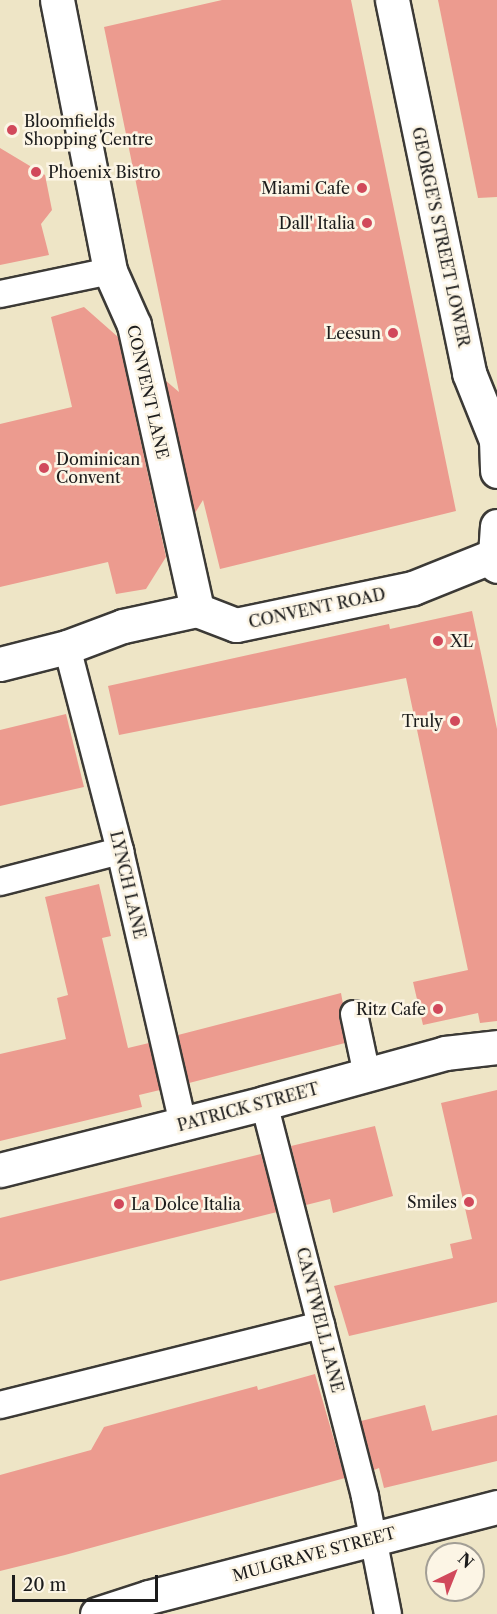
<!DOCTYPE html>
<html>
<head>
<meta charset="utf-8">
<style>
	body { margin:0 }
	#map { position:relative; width:497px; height:1614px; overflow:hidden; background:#eee5c6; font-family:"Libre Caslon Text",serif }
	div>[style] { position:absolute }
	.building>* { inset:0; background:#ec9b8f }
	.roads { filter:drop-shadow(2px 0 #3c3a36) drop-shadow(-2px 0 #3c3a36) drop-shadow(0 2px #3c3a36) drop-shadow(0 -2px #3c3a36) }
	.service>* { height:26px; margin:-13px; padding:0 13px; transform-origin:13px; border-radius:13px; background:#fff }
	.pedestrian>* { height:33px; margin:-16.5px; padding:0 16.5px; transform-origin:16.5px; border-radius:16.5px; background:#fff }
	.minor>* { height:33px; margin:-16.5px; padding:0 16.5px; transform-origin:16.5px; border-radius:16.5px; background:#fff }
	.tertiary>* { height:33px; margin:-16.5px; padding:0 16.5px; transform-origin:16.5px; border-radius:16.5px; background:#fff }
	.dots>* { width:16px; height:16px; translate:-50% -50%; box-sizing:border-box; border:3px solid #fcf5e5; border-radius:50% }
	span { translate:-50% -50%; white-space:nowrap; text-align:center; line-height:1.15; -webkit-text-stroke:5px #fcf5e5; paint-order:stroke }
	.poi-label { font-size:16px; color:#1c1c1c }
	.left { translate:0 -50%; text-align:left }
	.right { translate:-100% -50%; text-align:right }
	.street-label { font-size:16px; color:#1c1c1c }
	.north { position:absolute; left:425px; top:1542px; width:60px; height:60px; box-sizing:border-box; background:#fcf5e5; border:2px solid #a29e95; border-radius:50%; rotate:43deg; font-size:16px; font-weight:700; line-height:24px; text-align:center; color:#1c1c1c }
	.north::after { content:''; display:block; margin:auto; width:21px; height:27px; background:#d1495b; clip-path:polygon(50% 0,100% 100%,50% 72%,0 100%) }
	.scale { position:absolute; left:12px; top:1575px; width:146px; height:27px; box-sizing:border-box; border:3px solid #1c1c1c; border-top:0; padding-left:8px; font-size:18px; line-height:21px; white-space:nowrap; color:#1c1c1c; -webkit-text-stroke:4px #fcf5e5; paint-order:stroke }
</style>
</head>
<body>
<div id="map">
	<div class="building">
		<i style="clip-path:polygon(222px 0,351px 0,456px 511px,220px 569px,203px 500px,195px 513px,165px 380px,179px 392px,104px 27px)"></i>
		<i style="clip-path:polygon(438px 0,497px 0,497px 197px,478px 198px)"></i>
		<i style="clip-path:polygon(0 148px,45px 175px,52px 210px,41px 224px,49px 255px,0 265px)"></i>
		<i style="clip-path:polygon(84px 307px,118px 337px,166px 557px,146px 589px,116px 594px,108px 562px,0 587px,0 424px,72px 407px,51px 317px)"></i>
		<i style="clip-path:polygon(472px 611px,497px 729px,497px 1021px,480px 1023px,478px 1013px,423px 1025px,413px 982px,468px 970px,406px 678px,119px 735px,108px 686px,389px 624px,390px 629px)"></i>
		<i style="clip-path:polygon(66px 714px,84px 787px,0 806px,0 730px)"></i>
		<i style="clip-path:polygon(99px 884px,111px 936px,102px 938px,128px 1048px,149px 1043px,160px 1090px,139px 1095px,142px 1107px,0 1141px,0 1054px,66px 1039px,57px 998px,68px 995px,45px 897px)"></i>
		<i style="clip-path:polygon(341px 993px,343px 1004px,339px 1017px,345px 1043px,189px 1083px,178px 1035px)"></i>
		<i style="clip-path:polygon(497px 1090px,497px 1302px,349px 1336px,334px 1286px,453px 1258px,450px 1244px,472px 1239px,441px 1103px)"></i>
		<i style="clip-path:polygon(375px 1126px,393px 1196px,333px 1213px,330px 1199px,306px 1205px,291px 1146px)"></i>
		<i style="clip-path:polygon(261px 1154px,277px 1212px,0 1281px,0 1218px)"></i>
		<i style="clip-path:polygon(315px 1374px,345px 1478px,65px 1555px,0 1571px,0 1475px,91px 1450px,104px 1427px,257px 1386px,258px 1390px)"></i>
		<i style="clip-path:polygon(425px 1405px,432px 1431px,497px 1415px,497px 1461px,384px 1488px,379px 1468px,374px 1470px,361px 1421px)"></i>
	</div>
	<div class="roads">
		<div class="service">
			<i style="left:0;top:294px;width:112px;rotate:-11.8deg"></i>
			<i style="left:67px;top:647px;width:211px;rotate:75.4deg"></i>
			<i style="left:120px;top:851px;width:280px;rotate:77deg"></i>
			<i style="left:0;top:882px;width:124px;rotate:-14.5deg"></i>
			<i style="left:354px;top:1014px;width:62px;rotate:78deg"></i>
			<i style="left:264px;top:1103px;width:407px;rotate:75.6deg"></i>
			<i style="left:365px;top:1497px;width:119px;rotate:78.9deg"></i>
			<i style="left:0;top:1405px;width:331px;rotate:-14deg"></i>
		</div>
		<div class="pedestrian">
			<i style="left:57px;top:0;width:276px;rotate:78.9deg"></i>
		</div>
		<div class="minor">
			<i style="left:110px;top:271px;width:59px;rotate:66deg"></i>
			<i style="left:134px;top:325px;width:292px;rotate:77.5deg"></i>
			<i style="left:0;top:664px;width:69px;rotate:-14.2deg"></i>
			<i style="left:67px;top:647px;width:60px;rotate:-20.6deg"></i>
			<i style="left:123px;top:626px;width:76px;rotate:-12.2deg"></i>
			<i style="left:197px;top:610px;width:42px;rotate:21deg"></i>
			<i style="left:236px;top:625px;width:181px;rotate:-11.8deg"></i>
			<i style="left:413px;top:588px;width:88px;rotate:-21.9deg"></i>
			<i style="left:0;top:1170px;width:272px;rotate:-14.2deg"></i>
			<i style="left:264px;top:1103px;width:188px;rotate:-15.4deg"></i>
			<i style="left:445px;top:1053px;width:52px;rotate:-6.6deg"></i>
			<i style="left:97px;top:1614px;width:55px;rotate:-18.1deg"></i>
			<i style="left:149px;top:1597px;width:359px;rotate:-14.5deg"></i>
		</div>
		<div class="tertiary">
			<i style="left:392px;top:0;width:381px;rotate:78.3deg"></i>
			<i style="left:469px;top:373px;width:72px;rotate:68.1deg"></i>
			<i style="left:496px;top:440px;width:31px;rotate:88deg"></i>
			<i style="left:497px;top:526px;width:29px;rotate:94deg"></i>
			<i style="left:495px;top:555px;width:11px;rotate:80deg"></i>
		</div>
	</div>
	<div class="dots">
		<i style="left:12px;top:130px;background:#d1495b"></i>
		<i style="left:36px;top:172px;background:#d1495b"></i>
		<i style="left:362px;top:188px;background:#d1495b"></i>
		<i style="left:367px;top:223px;background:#d1495b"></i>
		<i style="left:393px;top:333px;background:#d1495b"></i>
		<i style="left:44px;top:468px;background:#d1495b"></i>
		<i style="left:438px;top:641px;background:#d1495b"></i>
		<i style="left:455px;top:721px;background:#d1495b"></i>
		<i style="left:438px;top:1009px;background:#d1495b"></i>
		<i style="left:469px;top:1202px;background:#d1495b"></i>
		<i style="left:119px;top:1204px;background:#d1495b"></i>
	</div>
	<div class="poi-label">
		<span class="left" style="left:24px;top:130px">Bloomfields<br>Shopping Centre</span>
		<span class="left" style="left:48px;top:172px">Phoenix Bistro</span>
		<span class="right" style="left:350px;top:188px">Miami Cafe</span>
		<span class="right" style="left:355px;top:223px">Dall' Italia</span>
		<span class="right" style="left:381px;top:333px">Leesun</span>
		<span class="left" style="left:56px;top:468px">Dominican<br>Convent</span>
		<span class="left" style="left:450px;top:641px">XL</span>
		<span class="right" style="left:443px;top:721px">Truly</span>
		<span class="right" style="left:426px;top:1009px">Ritz Cafe</span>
		<span class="right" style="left:457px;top:1202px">Smiles</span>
		<span class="left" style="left:131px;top:1204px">La Dolce Italia</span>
	</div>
	<div class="street-label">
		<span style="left:441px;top:237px;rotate:78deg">GEORGE'S STREET LOWER</span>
		<span style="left:148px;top:392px;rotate:77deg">CONVENT LANE</span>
		<span style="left:317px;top:608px;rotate:-12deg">CONVENT ROAD</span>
		<span style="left:128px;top:885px;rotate:77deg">LYNCH LANE</span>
		<span style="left:248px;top:1107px;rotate:-15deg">PATRICK STREET</span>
		<span style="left:320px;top:1320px;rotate:76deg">CANTWELL LANE</span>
		<span style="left:314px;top:1554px;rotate:-15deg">MULGRAVE STREET</span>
	</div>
	<div class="north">N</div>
	<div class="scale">20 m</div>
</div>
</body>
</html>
